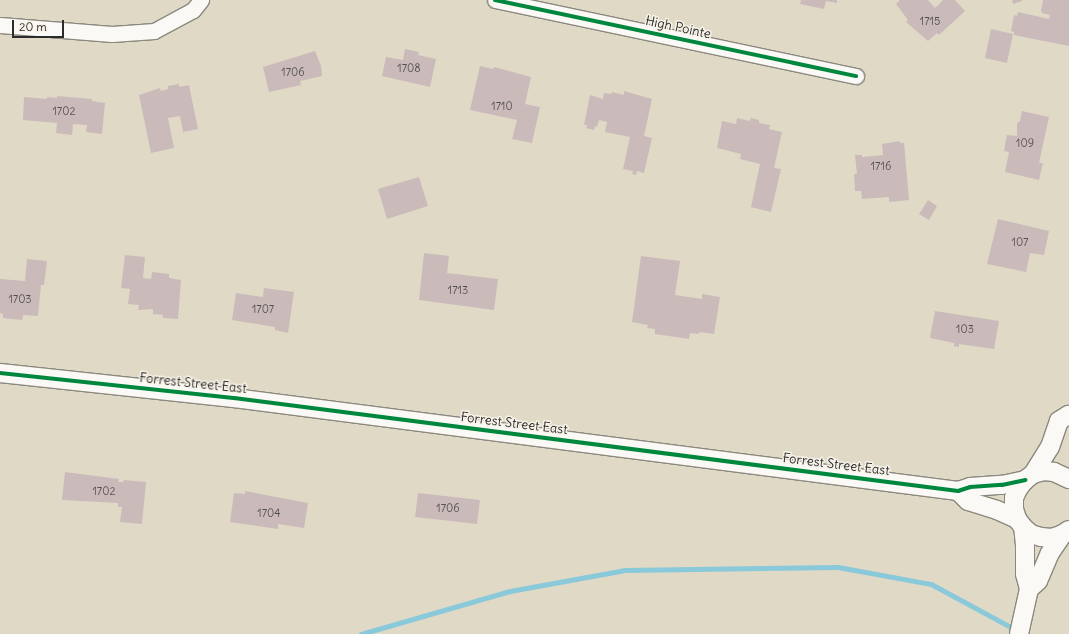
<!DOCTYPE html>
<html>
<head>
<meta charset="utf-8">
<style>
	body { margin:0 }
	#map { position:relative; width:1069px; height:634px; overflow:hidden; background:#e0d9c6; font-family:Delius,sans-serif }
	div>[style] { position:absolute }
	.stream>* { height:5px; margin:-2.5px; padding:0 2.5px; transform-origin:2.5px; border-radius:2.5px; background:#89c9da }
	.building>* { inset:0; background:#cabbba }
	.roads { filter:drop-shadow(1px 0 #8b887e) drop-shadow(-1px 0 #8b887e) drop-shadow(0 1px #8b887e) drop-shadow(0 -1px #8b887e) }
	.minor>* { height:15px; margin:-7.5px; padding:0 7.5px; transform-origin:7.5px; border-radius:7.5px; background:#faf9f6 }
	.tertiary>* { height:18px; margin:-9px; padding:0 9px; transform-origin:9px; border-radius:9px; background:#faf9f6 }
	.cycleway>* { height:4px; margin:-2px; padding:0 2px; transform-origin:2px; border-radius:2px; background:#00873e }
	span { translate:-50% -50%; white-space:nowrap; text-align:center; line-height:1.15; -webkit-text-stroke:3px #f7f3e8; paint-order:stroke }
	.number-label { font-size:11px; color:#534f4f }
	.number-label span { -webkit-text-stroke-width:0 }
	.street-label { font-size:13px; color:#2b2b2b }
	.scale { position:absolute; left:12px; top:20px; width:52px; height:18px; box-sizing:border-box; border:2px solid #2b2b2b; border-top:0; padding-left:5px; font-size:12px; line-height:14px; white-space:nowrap; color:#2b2b2b; -webkit-text-stroke:3px #f7f3e8; paint-order:stroke }
</style>
</head>
<body>
<div id="map">
	<div class="stream">
		<i style="left:361px;top:634px;width:155px;rotate:-16.1deg"></i>
		<i style="left:510px;top:591px;width:117px;rotate:-10.3deg"></i>
		<i style="left:625px;top:570px;width:213px;rotate:-0.8deg"></i>
		<i style="left:838px;top:567px;width:95px;rotate:10.4deg"></i>
		<i style="left:931px;top:584px;width:97px;rotate:28.4deg"></i>
	</div>
	<div class="building">
		<i style="clip-path:polygon(801px 0,837px 0,837px 3px,826px 1px,824px 9px,800px 4px)"></i>
		<i style="clip-path:polygon(900px 0,928px 0,935px 8px,943px 0,955px 0,965px 11px,939px 35px,937px 33px,928px 41px,906px 22px,908px 20px,896px 4px)"></i>
		<i style="clip-path:polygon(1012px 0,1022px 0,1022px 1px,1013px 4px)"></i>
		<i style="clip-path:polygon(1043px 0,1069px 0,1069px 46px,1014px 35px,1014px 32px,1011px 31px,1014px 15px,1017px 16px,1018px 12px,1049px 19px,1050px 15px,1042px 13px,1041px 11px)"></i>
		<i style="clip-path:polygon(991px 29px,1013px 34px,1007px 63px,985px 58px)"></i>
		<i style="clip-path:polygon(405px 49px,419px 52px,418px 55px,436px 59px,430px 87px,382px 76px,386px 57px,403px 60px)"></i>
		<i style="clip-path:polygon(315px 51px,321px 66px,322px 76px,300px 81px,301px 85px,269px 92px,263px 67px)"></i>
		<i style="clip-path:polygon(480px 66px,493px 69px,494px 67px,531px 77px,525px 104px,540px 107px,532px 143px,512px 139px,517px 120px,470px 110px)"></i>
		<i style="clip-path:polygon(179px 84px,179px 87px,189px 85px,198px 129px,183px 132px,180px 116px,168px 118px,174px 148px,151px 153px,139px 95px,160px 88px,161px 91px,168px 89px,168px 86px)"></i>
		<i style="clip-path:polygon(624px 91px,652px 99px,644px 136px,652px 138px,644px 173px,637px 171px,636px 175px,632px 174px,633px 171px,623px 169px,630px 137px,605px 132px,607px 122px,599px 120px,597px 127px,595px 126px,594px 130px,586px 128px,587px 125px,584px 125px,590px 95px,603px 99px,604px 93px,611px 94px,612px 92px,624px 95px)"></i>
		<i style="clip-path:polygon(57px 96px,92px 99px,92px 101px,105px 103px,102px 134px,86px 132px,87px 125px,73px 124px,72px 135px,56px 133px,57px 123px,23px 120px,24px 97px,47px 99px,47px 97px,57px 98px)"></i>
		<i style="clip-path:polygon(1022px 111px,1049px 117px,1039px 163px,1043px 163px,1039px 180px,1005px 172px,1009px 152px,1004px 151px,1007px 135px,1017px 136px,1017px 123px,1020px 121px)"></i>
		<i style="clip-path:polygon(737px 118px,750px 121px,751px 118px,759px 120px,759px 123px,770px 125px,769px 129px,782px 132px,774px 168px,781px 169px,771px 212px,751px 207px,760px 164px,740px 159px,741px 154px,717px 148px,722px 121px,736px 124px)"></i>
		<i style="clip-path:polygon(900px 141px,900px 143px,904px 143px,909px 200px,889px 202px,889px 197px,862px 199px,861px 191px,855px 191px,854px 174px,857px 174px,855px 155px,862px 155px,862px 157px,883px 155px,882px 144px)"></i>
		<i style="clip-path:polygon(419px 177px,428px 206px,387px 219px,378px 189px)"></i>
		<i style="clip-path:polygon(928px 200px,937px 206px,929px 220px,919px 214px)"></i>
		<i style="clip-path:polygon(998px 219px,1049px 231px,1044px 255px,1030px 253px,1026px 272px,987px 264px)"></i>
		<i style="clip-path:polygon(424px 253px,449px 256px,447px 273px,498px 279px,494px 310px,419px 300px)"></i>
		<i style="clip-path:polygon(125px 255px,145px 257px,143px 278px,151px 279px,152px 272px,169px 274px,169px 278px,181px 280px,178px 319px,163px 318px,163px 315px,153px 314px,153px 309px,138px 310px,139px 305px,128px 304px,130px 289px,121px 288px)"></i>
		<i style="clip-path:polygon(641px 256px,680px 261px,675px 295px,702px 299px,702px 294px,720px 297px,714px 334px,699px 332px,699px 334px,690px 333px,689px 339px,655px 334px,655px 329px,647px 328px,648px 325px,632px 322px)"></i>
		<i style="clip-path:polygon(27px 259px,47px 261px,44px 285px,41px 285px,38px 316px,23px 315px,22px 320px,3px 318px,3px 314px,0 313px,0 279px,25px 281px)"></i>
		<i style="clip-path:polygon(264px 288px,294px 292px,288px 333px,275px 330px,275px 327px,232px 320px,236px 293px,263px 297px)"></i>
		<i style="clip-path:polygon(935px 311px,999px 321px,994px 349px,959px 344px,959px 347px,954px 346px,954px 343px,930px 338px)"></i>
		<i style="clip-path:polygon(65px 472px,119px 479px,118px 482px,123px 482px,124px 480px,146px 482px,142px 524px,120px 522px,122px 507px,118px 507px,118px 503px,62px 500px)"></i>
		<i style="clip-path:polygon(245px 491px,308px 503px,304px 528px,278px 524px,278px 529px,230px 522px,234px 493px,245px 494px)"></i>
		<i style="clip-path:polygon(418px 493px,480px 500px,477px 524px,415px 517px)"></i>
	</div>
	<div class="roads">
		<div class="minor">
			<i style="left:495px;top:0;width:369px;rotate:11.9deg"></i>
			<i style="left:0;top:25px;width:112px;rotate:4.6deg"></i>
			<i style="left:112px;top:34px;width:42px;rotate:-4.1deg"></i>
			<i style="left:154px;top:31px;width:44px;rotate:-28.3deg"></i>
			<i style="left:193px;top:10px;width:13px;rotate:-51deg"></i>
		</div>
		<div class="tertiary">
			<i style="left:0;top:373px;width:235px;rotate:6.1deg"></i>
			<i style="left:234px;top:398px;width:730px;rotate:7.32deg"></i>
			<i style="left:958px;top:491px;width:13px;rotate:-18deg"></i>
			<i style="left:970px;top:487px;width:32px;rotate:-4deg"></i>
			<i style="left:1002px;top:485px;width:24px;rotate:-12deg"></i>
			<i style="left:1033px;top:474px;width:32px;rotate:-58deg"></i>
			<i style="left:1050px;top:447px;width:28px;rotate:-71deg"></i>
			<i style="left:1059px;top:421px;width:11px;rotate:-34deg"></i>
			<i style="left:1069px;top:479px;width:17px;rotate:-155deg"></i>
			<i style="left:1054px;top:472px;width:10px;rotate:-174deg"></i>
			<i style="left:1044px;top:471px;width:11px;rotate:165deg"></i>
			<i style="left:1033px;top:474px;width:10px;rotate:143deg"></i>
			<i style="left:1025px;top:480px;width:11px;rotate:128deg"></i>
			<i style="left:1018px;top:489px;width:10px;rotate:114deg"></i>
			<i style="left:1014px;top:498px;width:11px;rotate:90deg"></i>
			<i style="left:1014px;top:509px;width:10px;rotate:73deg"></i>
			<i style="left:1017px;top:519px;width:10px;rotate:53deg"></i>
			<i style="left:1023px;top:527px;width:11px;rotate:41deg"></i>
			<i style="left:1031px;top:534px;width:10px;rotate:17deg"></i>
			<i style="left:1041px;top:537px;width:11px;rotate:5deg"></i>
			<i style="left:1052px;top:538px;width:12px;rotate:-20deg"></i>
			<i style="left:1063px;top:534px;width:7px;rotate:-34deg"></i>
			<i style="left:958px;top:491px;width:14px;rotate:45deg"></i>
			<i style="left:968px;top:501px;width:30px;rotate:17deg"></i>
			<i style="left:997px;top:510px;width:22px;rotate:24deg"></i>
			<i style="left:1029px;top:589px;width:12px;rotate:-42deg"></i>
			<i style="left:1038px;top:581px;width:30px;rotate:-67deg"></i>
			<i style="left:1050px;top:553px;width:23px;rotate:-56deg"></i>
			<i style="left:1019px;top:634px;width:46px;rotate:-77.5deg"></i>
			<i style="left:1029px;top:589px;width:16px;rotate:-105deg"></i>
			<i style="left:1025px;top:574px;width:29px;rotate:-90deg"></i>
			<i style="left:1025px;top:545px;width:18px;rotate:-96deg"></i>
		</div>
	</div>
	<div class="cycleway">
		<i style="left:495px;top:0;width:369px;rotate:11.9deg"></i>
		<i style="left:0;top:373px;width:235px;rotate:6.1deg"></i>
		<i style="left:234px;top:398px;width:730px;rotate:7.32deg"></i>
		<i style="left:958px;top:491px;width:13px;rotate:-18deg"></i>
		<i style="left:970px;top:487px;width:32px;rotate:-4deg"></i>
		<i style="left:1002px;top:485px;width:24px;rotate:-12deg"></i>
	</div>
	<div class="number-label">
		<span style="left:930px;top:21px">1715</span>
		<span style="left:409px;top:68px">1708</span>
		<span style="left:293px;top:72px">1706</span>
		<span style="left:502px;top:106px">1710</span>
		<span style="left:64px;top:111px">1702</span>
		<span style="left:1025px;top:143px">109</span>
		<span style="left:881px;top:166px">1716</span>
		<span style="left:1020px;top:242px">107</span>
		<span style="left:458px;top:290px">1713</span>
		<span style="left:20px;top:299px">1703</span>
		<span style="left:263px;top:309px">1707</span>
		<span style="left:965px;top:329px">103</span>
		<span style="left:104px;top:491px">1702</span>
		<span style="left:448px;top:508px">1706</span>
		<span style="left:269px;top:513px">1704</span>
	</div>
	<div class="street-label">
		<span style="left:678px;top:28px;rotate:12deg">High Pointe</span>
		<span style="left:193px;top:384px;rotate:6deg">Forrest Street East</span>
		<span style="left:514px;top:424px;rotate:7deg">Forrest Street East</span>
		<span style="left:836px;top:465px;rotate:7deg">Forrest Street East</span>
	</div>
	<div class="scale">20 m</div>
</div>
</body>
</html>
